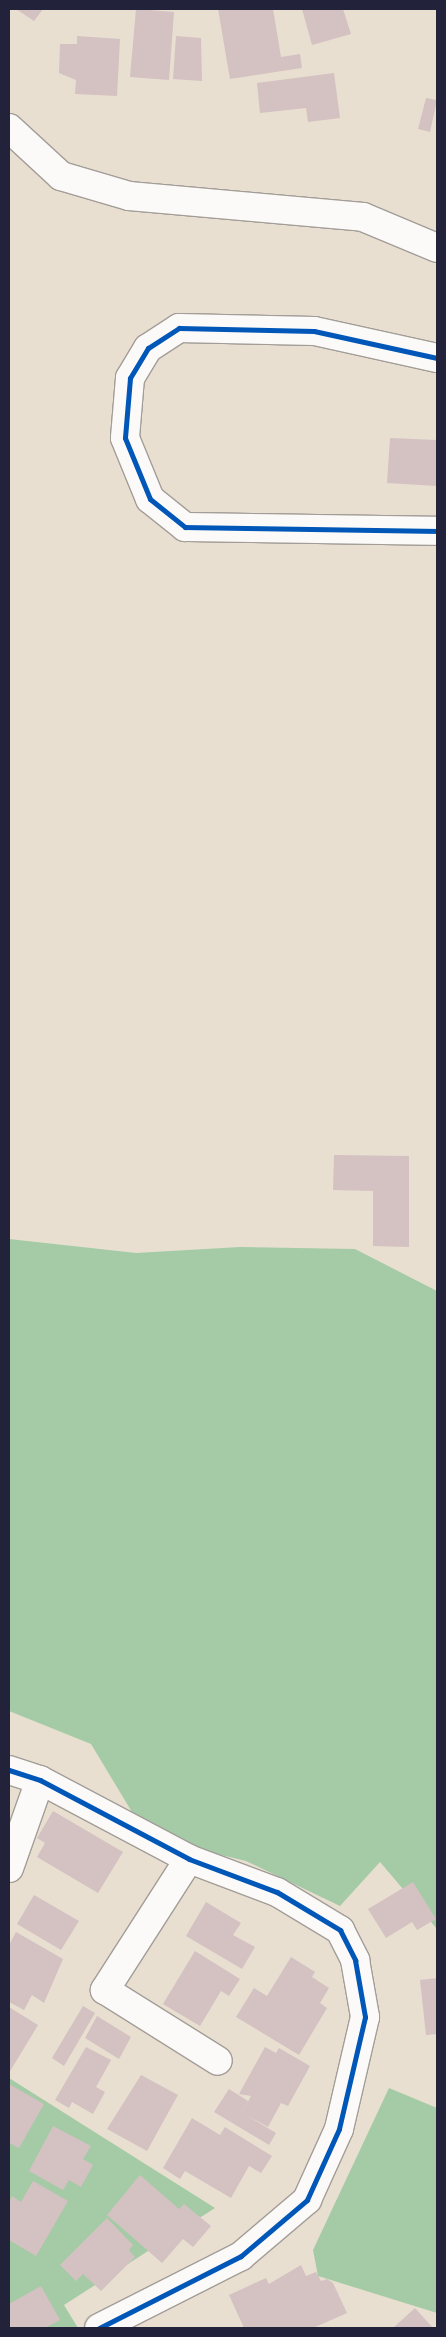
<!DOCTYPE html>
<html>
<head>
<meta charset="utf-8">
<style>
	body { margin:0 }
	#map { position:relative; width:446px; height:2337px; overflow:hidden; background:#e8dfd0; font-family:"Shantell Sans",sans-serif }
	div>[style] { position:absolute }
	.forest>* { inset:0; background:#a4cba6 }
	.building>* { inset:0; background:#d4c1c2 }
	.roads { filter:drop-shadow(1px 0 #a29d98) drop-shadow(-1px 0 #a29d98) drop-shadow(0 1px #a29d98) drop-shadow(0 -1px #a29d98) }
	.minor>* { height:28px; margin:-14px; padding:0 14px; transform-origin:14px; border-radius:14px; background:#fcfaf8 }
	.cycleway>* { height:5px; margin:-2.5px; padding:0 2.5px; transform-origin:2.5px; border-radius:2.5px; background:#0057b8 }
	span { translate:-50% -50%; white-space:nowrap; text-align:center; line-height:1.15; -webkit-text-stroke:5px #f6f6f2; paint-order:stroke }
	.frame { position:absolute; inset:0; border:10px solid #22223b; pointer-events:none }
</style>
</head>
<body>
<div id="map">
	<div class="forest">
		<i style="clip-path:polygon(9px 1239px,136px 1253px,240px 1247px,355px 1249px,437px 1291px,437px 1929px,380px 1862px,340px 1906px,246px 1861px,147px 1837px,91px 1744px,9px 1711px)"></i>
		<i style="clip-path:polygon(9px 2078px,215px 2208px,64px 2305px,78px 2328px,9px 2328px)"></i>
		<i style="clip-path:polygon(389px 2088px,437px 2108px,437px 2313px,318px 2276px,313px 2250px)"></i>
	</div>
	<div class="building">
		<i style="clip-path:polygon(16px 9px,43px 9px,34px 21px)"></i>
		<i style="clip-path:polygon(136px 9px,174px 12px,169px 80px,130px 77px)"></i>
		<i style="clip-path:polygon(218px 9px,273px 9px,281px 57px,300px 54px,302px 68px,230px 79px)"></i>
		<i style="clip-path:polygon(302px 9px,343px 9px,351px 34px,312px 45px)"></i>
		<i style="clip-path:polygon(77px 36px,120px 39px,117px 96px,75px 94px,76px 80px,59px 73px,60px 44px,77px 44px)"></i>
		<i style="clip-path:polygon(176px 36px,201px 38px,202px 81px,173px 79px)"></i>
		<i style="clip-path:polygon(334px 73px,340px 118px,308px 122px,306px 108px,260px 113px,257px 83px)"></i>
		<i style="clip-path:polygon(426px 98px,437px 100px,430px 132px,418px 129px)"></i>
		<i style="clip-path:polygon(390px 438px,437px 440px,437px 486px,387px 483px)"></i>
		<i style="clip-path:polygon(334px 1155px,409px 1156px,409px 1247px,373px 1246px,373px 1191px,333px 1190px)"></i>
		<i style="clip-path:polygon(53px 1811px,123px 1852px,98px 1893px,37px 1857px,45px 1843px,37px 1838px)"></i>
		<i style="clip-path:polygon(413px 1882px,436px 1919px,417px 1930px,412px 1922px,386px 1938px,368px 1909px)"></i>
		<i style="clip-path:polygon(34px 1895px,79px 1921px,61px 1950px,17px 1924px)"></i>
		<i style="clip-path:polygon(206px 1902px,241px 1923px,233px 1935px,255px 1947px,242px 1969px,186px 1936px)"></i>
		<i style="clip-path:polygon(16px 1932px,63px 1959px,44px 2003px,32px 1995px,24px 2010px,9px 2002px,9px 1945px)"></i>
		<i style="clip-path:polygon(195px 1951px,240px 1979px,229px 1996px,221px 1991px,200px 2026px,163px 2004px)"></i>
		<i style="clip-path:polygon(291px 1957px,315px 1972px,312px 1977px,329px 1988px,320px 2003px,327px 2008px,299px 2055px,236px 2017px,254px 1988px,267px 1996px)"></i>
		<i style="clip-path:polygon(437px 1978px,437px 2034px,426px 2035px,420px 1980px)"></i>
		<i style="clip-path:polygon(83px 2006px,95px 2013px,64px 2066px,52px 2058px)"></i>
		<i style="clip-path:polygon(9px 2007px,38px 2025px,9px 2073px)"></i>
		<i style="clip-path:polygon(97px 2016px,131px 2037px,119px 2059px,85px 2038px)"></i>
		<i style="clip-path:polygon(86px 2047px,111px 2060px,96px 2087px,105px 2092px,93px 2114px,72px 2102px,69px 2108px,55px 2100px)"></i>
		<i style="clip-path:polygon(265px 2047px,276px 2053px,279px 2048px,310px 2066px,288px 2106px,281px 2103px,268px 2127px,246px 2115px,276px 2133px,269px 2145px,214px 2112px,229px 2089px,248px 2101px,242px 2113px,251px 2096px,239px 2094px)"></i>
		<i style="clip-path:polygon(141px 2075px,178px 2095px,147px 2151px,107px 2129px)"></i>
		<i style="clip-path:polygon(9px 2084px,44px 2104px,19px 2148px,9px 2143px)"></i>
		<i style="clip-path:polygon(192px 2118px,220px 2135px,225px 2127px,272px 2156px,261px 2173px,249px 2166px,231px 2198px,185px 2171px,180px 2179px,163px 2168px)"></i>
		<i style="clip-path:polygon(53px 2126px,91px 2146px,83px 2159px,93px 2165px,81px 2187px,69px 2180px,63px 2190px,29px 2171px)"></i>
		<i style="clip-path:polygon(140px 2175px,179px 2209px,184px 2204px,211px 2226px,193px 2247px,183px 2239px,162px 2263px,107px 2215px)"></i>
		<i style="clip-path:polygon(33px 2181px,68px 2201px,36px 2256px,9px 2240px,9px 2202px,12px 2196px,21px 2202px)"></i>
		<i style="clip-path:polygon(107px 2218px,133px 2245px,129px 2250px,135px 2257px,101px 2291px,83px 2274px,76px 2281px,60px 2265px)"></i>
		<i style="clip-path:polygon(301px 2265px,306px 2276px,316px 2272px,321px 2281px,327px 2279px,333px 2283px,347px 2313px,313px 2328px,244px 2328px,229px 2295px,266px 2278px,269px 2284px)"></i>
		<i style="clip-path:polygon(41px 2286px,60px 2320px,45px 2328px,9px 2328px,9px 2304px)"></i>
		<i style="clip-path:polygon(415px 2308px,433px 2328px,393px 2328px)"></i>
	</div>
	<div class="roads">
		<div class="minor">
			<i style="left:9px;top:128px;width:71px;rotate:42.7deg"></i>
			<i style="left:61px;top:176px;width:71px;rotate:16.4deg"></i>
			<i style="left:129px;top:196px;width:235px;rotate:5.1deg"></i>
			<i style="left:363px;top:217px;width:80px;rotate:22.7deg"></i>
			<i style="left:437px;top:358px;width:126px;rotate:-167.6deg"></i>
			<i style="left:314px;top:331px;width:135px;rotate:-178.7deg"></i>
			<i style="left:179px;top:328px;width:37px;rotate:147deg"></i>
			<i style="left:148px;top:348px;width:35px;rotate:121deg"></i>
			<i style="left:130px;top:378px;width:60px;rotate:94.8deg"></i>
			<i style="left:125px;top:438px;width:66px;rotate:67.7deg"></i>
			<i style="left:150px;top:499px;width:45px;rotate:38.7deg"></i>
			<i style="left:185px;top:527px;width:252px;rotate:0.9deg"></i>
			<i style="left:9px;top:1770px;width:33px;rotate:18deg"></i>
			<i style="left:40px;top:1780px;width:169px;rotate:27.9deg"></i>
			<i style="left:189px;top:1859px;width:94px;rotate:20.6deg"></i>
			<i style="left:277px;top:1892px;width:74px;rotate:31.1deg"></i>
			<i style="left:340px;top:1930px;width:34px;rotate:63deg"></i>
			<i style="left:355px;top:1960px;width:58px;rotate:80deg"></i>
			<i style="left:365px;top:2017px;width:115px;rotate:103.1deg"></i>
			<i style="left:339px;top:2129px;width:78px;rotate:114.3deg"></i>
			<i style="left:307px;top:2200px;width:87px;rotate:139.7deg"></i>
			<i style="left:241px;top:2256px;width:159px;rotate:153.1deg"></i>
			<i style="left:189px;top:1859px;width:156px;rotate:122.7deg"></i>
			<i style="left:105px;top:1990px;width:133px;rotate:32.1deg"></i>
			<i style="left:9px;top:1868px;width:93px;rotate:-70.6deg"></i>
		</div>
	</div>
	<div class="cycleway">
		<i style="left:437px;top:358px;width:126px;rotate:-167.6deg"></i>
		<i style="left:314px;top:331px;width:135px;rotate:-178.7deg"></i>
		<i style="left:179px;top:328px;width:37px;rotate:147deg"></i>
		<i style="left:148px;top:348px;width:35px;rotate:121deg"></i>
		<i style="left:130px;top:378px;width:60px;rotate:94.8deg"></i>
		<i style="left:125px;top:438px;width:66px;rotate:67.7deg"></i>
		<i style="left:150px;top:499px;width:45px;rotate:38.7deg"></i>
		<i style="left:185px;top:527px;width:252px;rotate:0.9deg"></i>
		<i style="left:9px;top:1770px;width:33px;rotate:18deg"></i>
		<i style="left:40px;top:1780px;width:169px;rotate:27.9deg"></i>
		<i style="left:189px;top:1859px;width:94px;rotate:20.6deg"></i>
		<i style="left:277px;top:1892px;width:74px;rotate:31.1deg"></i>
		<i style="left:340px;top:1930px;width:34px;rotate:63deg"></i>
		<i style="left:355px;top:1960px;width:58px;rotate:80deg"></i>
		<i style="left:365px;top:2017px;width:115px;rotate:103.1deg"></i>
		<i style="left:339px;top:2129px;width:78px;rotate:114.3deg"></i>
		<i style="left:307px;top:2200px;width:87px;rotate:139.7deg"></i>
		<i style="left:241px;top:2256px;width:159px;rotate:153.1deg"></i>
	</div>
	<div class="frame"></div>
</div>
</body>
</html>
